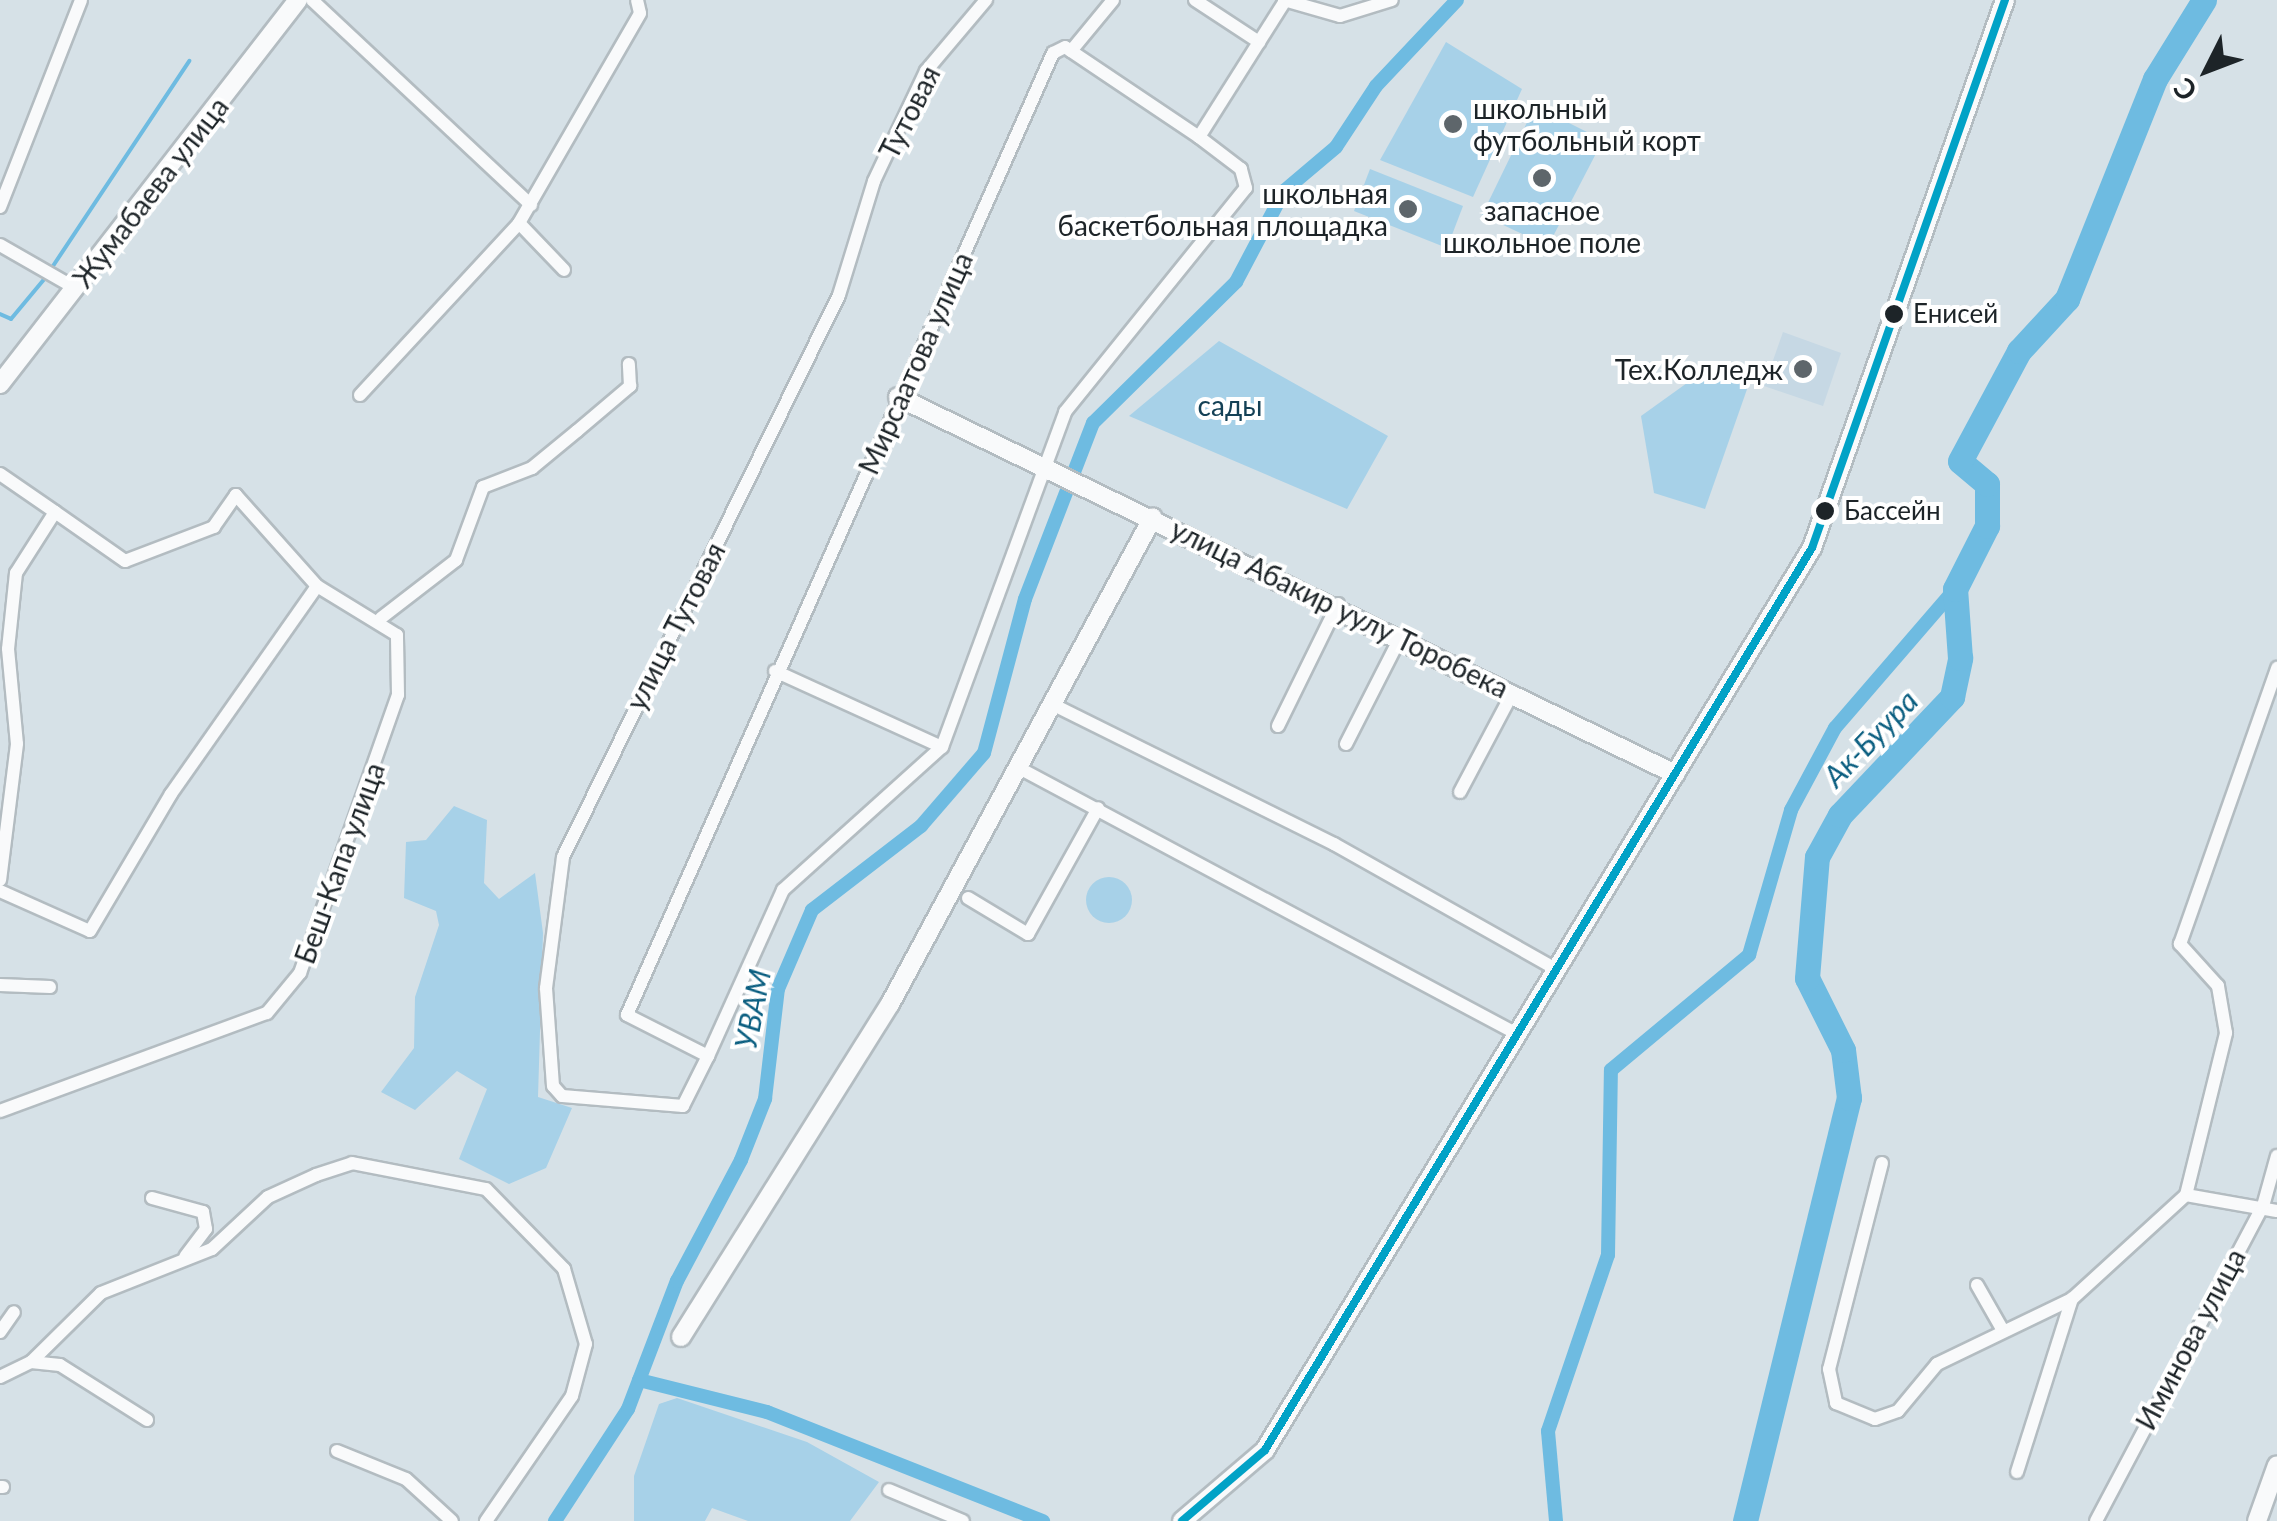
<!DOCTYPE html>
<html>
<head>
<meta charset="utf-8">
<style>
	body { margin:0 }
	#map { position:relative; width:2277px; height:1521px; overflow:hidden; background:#d6e1e7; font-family:Lato,sans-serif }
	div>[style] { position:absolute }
	.built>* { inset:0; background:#c6d8e4 }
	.green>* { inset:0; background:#a7d1e8 }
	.round { border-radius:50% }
	.stream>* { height:4px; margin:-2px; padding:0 2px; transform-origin:2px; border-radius:2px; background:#6ebbe1 }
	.canal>* { height:14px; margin:-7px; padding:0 7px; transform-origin:7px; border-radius:7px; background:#6ebbe1 }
	.river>* { height:25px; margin:-12.5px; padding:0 12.5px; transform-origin:12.5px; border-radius:12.5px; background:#6ebbe1 }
	.roads { filter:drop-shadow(2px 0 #b3bcc1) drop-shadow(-2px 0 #b3bcc1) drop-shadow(0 2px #b3bcc1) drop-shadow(0 -2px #b3bcc1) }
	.street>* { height:12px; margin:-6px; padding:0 6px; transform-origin:6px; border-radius:6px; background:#f9fafb }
	.secondary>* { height:18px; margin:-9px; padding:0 9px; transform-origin:9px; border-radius:9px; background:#f9fafb }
	.bus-1>* { height:8px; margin:-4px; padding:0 4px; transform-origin:4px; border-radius:4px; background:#01a2c6 }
	.dots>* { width:28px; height:28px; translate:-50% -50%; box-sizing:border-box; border:5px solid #fff; border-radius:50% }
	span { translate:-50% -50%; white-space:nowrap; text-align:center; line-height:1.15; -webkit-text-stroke:8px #fff; paint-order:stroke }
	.bus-label { font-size:26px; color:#1d2428 }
	.left { translate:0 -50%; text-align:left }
	.poi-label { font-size:28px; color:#1d2428 }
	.right { translate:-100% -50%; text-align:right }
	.street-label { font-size:28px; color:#1d2428 }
	.park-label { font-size:28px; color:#144156 }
	.water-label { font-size:30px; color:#0a5e80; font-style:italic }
	.north { position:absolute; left:2157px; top:20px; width:100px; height:100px; -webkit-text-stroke:8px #fff; paint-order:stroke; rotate:228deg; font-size:28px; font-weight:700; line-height:40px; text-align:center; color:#1d2428 }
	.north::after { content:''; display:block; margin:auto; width:35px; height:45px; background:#1d2428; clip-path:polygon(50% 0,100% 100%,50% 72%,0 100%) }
</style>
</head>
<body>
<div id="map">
	<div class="built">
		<i style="clip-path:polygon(1783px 332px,1841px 353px,1823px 406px,1764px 386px)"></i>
	</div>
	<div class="green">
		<i style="clip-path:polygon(1446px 42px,1522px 89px,1473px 197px,1380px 160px)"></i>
		<i style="clip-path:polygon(1535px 106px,1603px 140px,1548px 246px,1482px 215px)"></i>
		<i style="clip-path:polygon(1370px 169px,1463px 206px,1447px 248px,1354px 211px)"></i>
		<i style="clip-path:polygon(1219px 341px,1388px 436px,1347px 509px,1129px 416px)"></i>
		<i style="clip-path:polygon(1752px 375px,1705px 509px,1654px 493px,1641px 416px,1694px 378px)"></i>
		<i style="clip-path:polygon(454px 806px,487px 820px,484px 883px,499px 899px,535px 873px,543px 933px,538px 1097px,572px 1108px,546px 1168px,509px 1184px,459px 1159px,487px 1089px,457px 1071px,415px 1110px,381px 1092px,414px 1048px,415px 997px,439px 925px,436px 911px,404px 898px,406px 842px,426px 840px)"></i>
		<i class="round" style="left:1086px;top:877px;width:46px;height:46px"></i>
		<i style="clip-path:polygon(677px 1398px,807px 1442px,879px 1482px,850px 1521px,748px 1521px,712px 1508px,705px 1521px,634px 1521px,634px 1476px,659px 1404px)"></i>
	</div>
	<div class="stream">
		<i style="left:51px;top:269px;width:250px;rotate:-56.4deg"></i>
		<i style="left:0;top:314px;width:12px;rotate:24deg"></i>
		<i style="left:11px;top:319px;width:55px;rotate:-50.2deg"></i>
	</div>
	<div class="canal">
		<i style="left:639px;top:1380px;width:132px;rotate:14deg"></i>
		<i style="left:767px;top:1412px;width:297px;rotate:21.6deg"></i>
		<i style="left:555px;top:1521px;width:134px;rotate:-56.9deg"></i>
		<i style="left:628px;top:1409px;width:137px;rotate:-69.1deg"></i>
		<i style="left:677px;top:1281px;width:137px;rotate:-62.1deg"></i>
		<i style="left:741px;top:1160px;width:66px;rotate:-68.5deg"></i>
		<i style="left:765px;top:1099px;width:111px;rotate:-83.3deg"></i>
		<i style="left:778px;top:989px;width:86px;rotate:-66.7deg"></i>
		<i style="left:812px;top:910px;width:138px;rotate:-37.6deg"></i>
		<i style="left:921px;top:826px;width:96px;rotate:-49.2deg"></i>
		<i style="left:984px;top:753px;width:159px;rotate:-75.1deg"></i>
		<i style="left:1025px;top:599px;width:189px;rotate:-68.9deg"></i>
		<i style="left:1093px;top:423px;width:201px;rotate:-44.6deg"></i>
		<i style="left:1236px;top:282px;width:103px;rotate:-62.2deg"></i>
		<i style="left:1284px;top:191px;width:68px;rotate:-40.2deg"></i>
		<i style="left:1336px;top:147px;width:73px;rotate:-56.7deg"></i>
		<i style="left:1376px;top:86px;width:118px;rotate:-46.7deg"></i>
		<i style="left:1556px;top:1521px;width:90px;rotate:-95.1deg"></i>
		<i style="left:1548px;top:1431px;width:186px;rotate:-71.2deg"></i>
		<i style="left:1608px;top:1255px;width:185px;rotate:-89.1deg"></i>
		<i style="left:1611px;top:1070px;width:180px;rotate:-39.8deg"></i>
		<i style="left:1749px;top:955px;width:151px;rotate:-73.8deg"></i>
		<i style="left:1791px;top:810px;width:93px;rotate:-61.8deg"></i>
		<i style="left:1835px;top:728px;width:184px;rotate:-49.2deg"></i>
	</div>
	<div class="river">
		<i style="left:1745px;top:1521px;width:436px;rotate:-76.2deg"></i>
		<i style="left:1849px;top:1098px;width:48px;rotate:-97.1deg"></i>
		<i style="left:1843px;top:1050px;width:80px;rotate:-116.6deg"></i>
		<i style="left:1807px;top:978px;width:121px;rotate:-85.3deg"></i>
		<i style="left:1817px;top:857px;width:48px;rotate:-61.3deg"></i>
		<i style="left:1840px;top:815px;width:163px;rotate:-46.5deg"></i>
		<i style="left:1952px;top:697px;width:40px;rotate:-78deg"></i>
		<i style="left:1960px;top:658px;width:69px;rotate:-94.1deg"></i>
		<i style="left:1955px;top:589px;width:71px;rotate:-63.1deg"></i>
		<i style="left:1987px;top:526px;width:42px;rotate:-90deg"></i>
		<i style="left:1987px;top:484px;width:35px;rotate:-140deg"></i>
		<i style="left:1960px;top:461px;width:125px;rotate:-61.8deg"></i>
		<i style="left:2019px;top:351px;width:71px;rotate:-47.3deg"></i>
		<i style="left:2067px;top:299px;width:237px;rotate:-68.2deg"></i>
		<i style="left:2155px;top:79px;width:93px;rotate:-58.2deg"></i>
	</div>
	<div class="roads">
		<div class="street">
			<i style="left:312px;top:0;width:300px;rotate:43.1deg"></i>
			<i style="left:1195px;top:0;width:77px;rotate:33.3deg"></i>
			<i style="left:1284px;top:0;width:58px;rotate:15.9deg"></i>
			<i style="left:1340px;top:16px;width:54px;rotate:-17.1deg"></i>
			<i style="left:1071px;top:51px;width:66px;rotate:-50.5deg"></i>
			<i style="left:1199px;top:137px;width:161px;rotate:-57.7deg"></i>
			<i style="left:0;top:207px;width:222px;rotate:-68.6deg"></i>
			<i style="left:519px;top:223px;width:65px;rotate:46.2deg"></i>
			<i style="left:0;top:245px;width:86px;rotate:29.8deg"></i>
			<i style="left:360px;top:395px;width:234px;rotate:-47.2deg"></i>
			<i style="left:519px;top:223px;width:242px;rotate:-60deg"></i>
			<i style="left:640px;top:13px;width:13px;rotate:-103deg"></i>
			<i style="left:0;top:474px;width:67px;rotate:34.6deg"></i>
			<i style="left:55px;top:512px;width:72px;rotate:122.6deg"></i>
			<i style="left:16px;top:573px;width:76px;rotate:96deg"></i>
			<i style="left:8px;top:649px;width:95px;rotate:84.6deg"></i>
			<i style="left:17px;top:744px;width:137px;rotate:97.1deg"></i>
			<i style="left:381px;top:618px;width:95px;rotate:-37.7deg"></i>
			<i style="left:456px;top:560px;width:78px;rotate:-69.7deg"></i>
			<i style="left:483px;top:487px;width:53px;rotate:-21.2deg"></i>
			<i style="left:532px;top:468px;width:58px;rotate:-39.4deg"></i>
			<i style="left:577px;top:431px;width:70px;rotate:-40.3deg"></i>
			<i style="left:630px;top:386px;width:22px;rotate:-93deg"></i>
			<i style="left:775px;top:671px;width:183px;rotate:24.5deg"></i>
			<i style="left:1058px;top:707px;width:308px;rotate:26.4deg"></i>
			<i style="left:1334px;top:844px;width:255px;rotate:29.4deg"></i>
			<i style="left:1278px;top:726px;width:136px;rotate:-63.8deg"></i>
			<i style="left:1346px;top:744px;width:121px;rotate:-63deg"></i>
			<i style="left:1021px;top:769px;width:562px;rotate:28.11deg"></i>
			<i style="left:1460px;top:792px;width:113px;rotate:-62.1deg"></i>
			<i style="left:0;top:891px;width:98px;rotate:24deg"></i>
			<i style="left:90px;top:931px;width:159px;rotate:-59.4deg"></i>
			<i style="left:171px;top:794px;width:254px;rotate:-54.9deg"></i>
			<i style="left:968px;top:898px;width:70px;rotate:31deg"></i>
			<i style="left:1028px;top:934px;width:144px;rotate:-60.9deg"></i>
			<i style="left:0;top:985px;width:50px;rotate:2.3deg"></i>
			<i style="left:708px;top:1056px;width:182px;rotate:-65.7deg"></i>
			<i style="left:783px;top:890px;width:214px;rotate:-42deg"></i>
			<i style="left:942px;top:747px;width:357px;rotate:-69.8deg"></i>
			<i style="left:1065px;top:412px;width:288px;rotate:-51.1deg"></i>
			<i style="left:1246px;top:188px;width:20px;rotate:-105deg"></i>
			<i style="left:1241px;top:169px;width:53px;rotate:-142.7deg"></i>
			<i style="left:1199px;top:137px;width:161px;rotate:-146.1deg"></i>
			<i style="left:1065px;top:47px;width:13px;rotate:153deg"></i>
			<i style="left:1053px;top:53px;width:1052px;rotate:113.89deg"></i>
			<i style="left:627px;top:1015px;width:91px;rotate:26.8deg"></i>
			<i style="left:708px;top:1056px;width:56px;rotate:116.6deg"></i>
			<i style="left:683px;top:1106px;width:121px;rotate:-175.3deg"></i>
			<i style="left:562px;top:1096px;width:13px;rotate:-132deg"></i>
			<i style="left:553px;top:1086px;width:98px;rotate:-94.1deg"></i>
			<i style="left:546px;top:988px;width:132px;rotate:-82.6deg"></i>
			<i style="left:563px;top:857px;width:626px;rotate:-63.84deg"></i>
			<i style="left:839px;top:295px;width:119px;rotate:-72.9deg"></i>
			<i style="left:874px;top:181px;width:122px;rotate:-64.7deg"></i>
			<i style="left:926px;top:71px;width:93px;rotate:-49.8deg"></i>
			<i style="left:0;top:1111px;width:284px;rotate:-20.2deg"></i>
			<i style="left:267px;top:1013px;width:52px;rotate:-50.5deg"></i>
			<i style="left:300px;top:973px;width:295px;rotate:-70.6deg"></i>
			<i style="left:398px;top:695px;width:60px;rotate:-91deg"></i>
			<i style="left:397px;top:635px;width:94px;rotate:-148.5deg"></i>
			<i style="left:317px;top:586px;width:122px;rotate:-131.7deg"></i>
			<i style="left:236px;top:495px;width:39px;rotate:125deg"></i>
			<i style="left:214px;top:527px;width:95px;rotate:159.1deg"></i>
			<i style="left:125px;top:561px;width:85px;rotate:-145deg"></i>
			<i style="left:1882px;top:1163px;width:213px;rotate:104.4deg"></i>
			<i style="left:1829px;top:1369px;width:35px;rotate:78deg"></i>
			<i style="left:1836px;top:1403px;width:42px;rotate:22.3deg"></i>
			<i style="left:1875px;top:1419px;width:24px;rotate:-19deg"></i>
			<i style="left:1898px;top:1411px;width:61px;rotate:-50.3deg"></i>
			<i style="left:1937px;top:1364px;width:150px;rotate:-25.7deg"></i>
			<i style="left:2072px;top:1299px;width:154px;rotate:-42.4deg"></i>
			<i style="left:2186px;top:1195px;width:92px;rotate:10deg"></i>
			<i style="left:2186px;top:1195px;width:167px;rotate:-76.1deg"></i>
			<i style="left:2226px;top:1033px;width:48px;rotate:-99.7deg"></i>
			<i style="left:2218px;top:986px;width:57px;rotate:-132.1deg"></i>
			<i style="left:2180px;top:944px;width:293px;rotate:-70.6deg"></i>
			<i style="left:152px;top:1198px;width:53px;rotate:15.4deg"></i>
			<i style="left:203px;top:1212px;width:17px;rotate:80deg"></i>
			<i style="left:206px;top:1229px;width:34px;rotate:127deg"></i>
			<i style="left:1977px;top:1285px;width:48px;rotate:60.3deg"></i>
			<i style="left:0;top:1332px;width:24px;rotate:-55deg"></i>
			<i style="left:31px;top:1362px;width:29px;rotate:6deg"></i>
			<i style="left:60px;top:1365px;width:103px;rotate:32.3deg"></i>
			<i style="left:0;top:1377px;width:34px;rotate:-26deg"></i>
			<i style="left:31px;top:1362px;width:98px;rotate:-44.6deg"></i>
			<i style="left:101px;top:1293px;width:119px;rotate:-21.6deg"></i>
			<i style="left:212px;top:1249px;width:76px;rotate:-42.9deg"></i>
			<i style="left:268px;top:1197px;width:53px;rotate:-24.6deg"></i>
			<i style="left:316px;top:1175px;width:38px;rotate:-18deg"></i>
			<i style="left:352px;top:1163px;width:136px;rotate:11deg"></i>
			<i style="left:486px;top:1189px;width:112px;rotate:45.7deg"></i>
			<i style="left:564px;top:1269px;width:78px;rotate:73.7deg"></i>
			<i style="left:586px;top:1344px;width:54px;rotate:105.1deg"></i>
			<i style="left:572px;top:1396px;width:152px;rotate:124.5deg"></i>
			<i style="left:337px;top:1451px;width:74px;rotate:22.1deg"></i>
			<i style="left:406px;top:1479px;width:62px;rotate:42.4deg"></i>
			<i style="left:2017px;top:1472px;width:182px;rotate:-72.4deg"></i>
			<i style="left:0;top:1487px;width:3px"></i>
			<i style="left:889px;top:1490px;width:80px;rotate:22.7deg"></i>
			<i style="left:2096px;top:1521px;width:357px;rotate:-62.1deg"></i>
			<i style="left:2263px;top:1206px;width:52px;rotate:-74.4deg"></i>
		</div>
		<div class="secondary">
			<i style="left:0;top:384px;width:486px;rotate:-52.2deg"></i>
			<i style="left:898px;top:397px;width:864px;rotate:25.88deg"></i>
			<i style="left:681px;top:1337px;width:393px;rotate:-57.9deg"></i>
			<i style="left:890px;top:1004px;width:553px;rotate:-61.63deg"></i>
			<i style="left:1182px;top:1521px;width:109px;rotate:-40.5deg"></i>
			<i style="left:1265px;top:1450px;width:1055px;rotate:-58.77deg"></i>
			<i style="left:1812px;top:548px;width:581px;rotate:-70.6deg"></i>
			<i style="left:2257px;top:1521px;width:59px;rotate:-70.3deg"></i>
		</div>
	</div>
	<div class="bus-1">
		<i style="left:1182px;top:1521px;width:109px;rotate:-40.5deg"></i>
		<i style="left:1265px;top:1450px;width:1055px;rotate:-58.77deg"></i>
		<i style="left:1812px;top:548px;width:581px;rotate:-70.6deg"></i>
	</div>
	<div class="dots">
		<i style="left:1453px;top:124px;background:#5e666b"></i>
		<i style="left:1542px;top:178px;background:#5e666b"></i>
		<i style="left:1408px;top:209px;background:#5e666b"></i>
		<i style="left:1894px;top:314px;background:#1d2428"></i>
		<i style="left:1803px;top:369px;background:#5e666b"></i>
		<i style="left:1825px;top:511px;background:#1d2428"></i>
	</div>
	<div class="bus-label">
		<span class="left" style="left:1913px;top:314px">Енисей</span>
		<span class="left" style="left:1844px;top:511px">Бассейн</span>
	</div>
	<div class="poi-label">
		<span class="left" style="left:1473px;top:124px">школьный<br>футбольный корт</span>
		<span class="right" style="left:1388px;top:209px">школьная<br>баскетбольная площадка</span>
		<span style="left:1542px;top:226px">запасное<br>школьное поле</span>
		<span class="right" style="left:1783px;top:369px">Тех.Колледж</span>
	</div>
	<div class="street-label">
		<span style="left:909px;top:112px;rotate:-63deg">Тутовая</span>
		<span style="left:150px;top:192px;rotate:-52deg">Жумабаева улица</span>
		<span style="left:915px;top:363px;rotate:-66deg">Мирсаатова улица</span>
		<span style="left:1340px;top:608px;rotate:26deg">улица Абакир уулу Торобека</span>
		<span style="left:675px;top:626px;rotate:-63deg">улица Тутовая</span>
		<span style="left:339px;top:863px;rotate:-70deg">Беш-Капа улица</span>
		<span style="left:2190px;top:1339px;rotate:-62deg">Иминова улица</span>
	</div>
	<div class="park-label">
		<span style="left:1230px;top:405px">сады</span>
	</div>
	<div class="water-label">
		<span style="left:1870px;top:738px;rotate:-46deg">Ак-Буура</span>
		<span style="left:752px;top:1009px;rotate:-79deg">УВАМ</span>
	</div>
	<div class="north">С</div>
</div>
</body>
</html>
